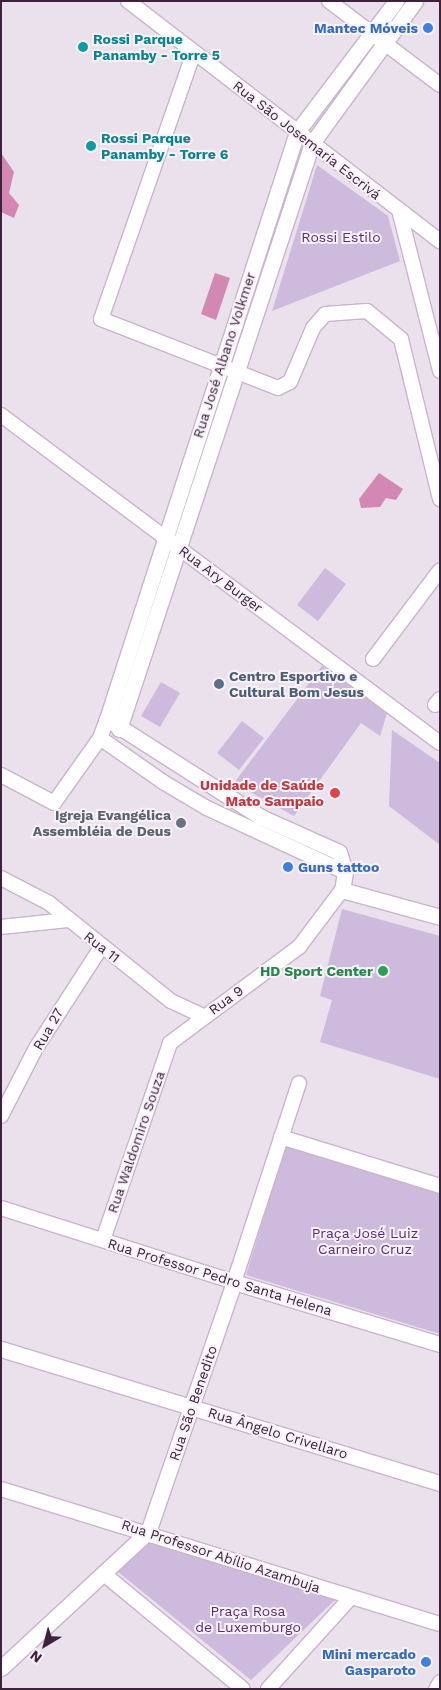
<!DOCTYPE html>
<html>
<head>
<meta charset="utf-8">
<style>
	body { margin:0 }
	#map { position:relative; width:441px; height:1690px; overflow:hidden; background:#eae1ec; font-family:"Work Sans",sans-serif }
	div>[style] { position:absolute }
	.green>* { inset:0; background:#cdbadd }
	.water>* { inset:0; background:#d288b3 }
	.roads { filter:drop-shadow(1px 0 #c9b4cc) drop-shadow(-1px 0 #c9b4cc) drop-shadow(0 1px #c9b4cc) drop-shadow(0 -1px #c9b4cc) }
	.street>* { height:14px; margin:-7px; padding:0 7px; transform-origin:7px; border-radius:7px; background:#fff }
	.secondary>* { height:15px; margin:-7.5px; padding:0 7.5px; transform-origin:7.5px; border-radius:7.5px; background:#fff }
	.dots>* { width:14px; height:14px; translate:-50% -50%; box-sizing:border-box; border:2px solid #f7f2f8; border-radius:50% }
	span { translate:-50% -50%; white-space:nowrap; text-align:center; line-height:1.15; -webkit-text-stroke:4px #f7f2f8; paint-order:stroke }
	.shop-label { font-size:14px; color:#366cbe; font-weight:700 }
	.right { translate:-100% -50%; text-align:right }
	.left { translate:0 -50%; text-align:left }
	.culture-label { font-size:14px; color:#0d838f; font-weight:700 }
	.street-label { font-size:14px; color:#3d213d }
	.park-label { font-size:14px; color:#5a2b74 }
	.service-label { font-size:14px; color:#4e5e75; font-weight:700 }
	.health-label { font-size:14px; color:#be3a42; font-weight:700 }
	.worship-label { font-size:14px; color:#5b616d; font-weight:700 }
	.leisure-label { font-size:14px; color:#27864d; font-weight:700 }
	.frame { position:absolute; inset:0; border:2px solid #3d213d; pointer-events:none }
	.north { position:absolute; left:20px; top:1620px; width:50px; height:50px; -webkit-text-stroke:4px #f7f2f8; paint-order:stroke; rotate:217deg; font-size:14px; font-weight:700; line-height:20px; text-align:center; color:#3d213d }
	.north::after { content:''; display:block; margin:auto; width:18px; height:22px; background:#3d213d; clip-path:polygon(50% 0,100% 100%,50% 72%,0 100%) }
</style>
</head>
<body>
<div id="map">
	<div class="green">
		<i style="clip-path:polygon(317px 165px,388px 216px,400px 261px,272px 311px)"></i>
		<i style="clip-path:polygon(325px 568px,346px 584px,318px 621px,297px 605px)"></i>
		<i style="clip-path:polygon(322px 666px,387px 713px,380px 736px,361px 723px,294px 816px,234px 783px)"></i>
		<i style="clip-path:polygon(161px 682px,180px 693px,160px 727px,141px 716px)"></i>
		<i style="clip-path:polygon(242px 721px,264px 738px,239px 770px,217px 753px)"></i>
		<i style="clip-path:polygon(392px 730px,440px 763px,440px 845px,389px 806px)"></i>
		<i style="clip-path:polygon(342px 909px,440px 936px,440px 1079px,320px 1042px,332px 1000px,320px 996px)"></i>
		<i style="clip-path:polygon(285px 1146px,440px 1194px,440px 1334px,246px 1275px)"></i>
		<i style="clip-path:polygon(148px 1540px,335px 1600px,251px 1680px,117px 1571px)"></i>
	</div>
	<div class="water">
		<i style="clip-path:polygon(1px 153px,14px 172px,9px 193px,19px 205px,14px 218px,1px 212px)"></i>
		<i style="clip-path:polygon(215px 273px,230px 278px,216px 320px,201px 314px)"></i>
		<i style="clip-path:polygon(379px 473px,403px 489px,396px 500px,386px 498px,380px 507px,361px 508px,359px 499px)"></i>
	</div>
	<div class="roads">
		<div class="street">
			<i style="left:128px;top:1px;width:394px;rotate:37.6deg"></i>
			<i style="left:329px;top:1px;width:139px;rotate:37.1deg"></i>
			<i style="left:194px;top:52px;width:283px;rotate:109.2deg"></i>
			<i style="left:101px;top:319px;width:190px;rotate:21.3deg"></i>
			<i style="left:278px;top:388px;width:13px;rotate:-27deg"></i>
			<i style="left:290px;top:382px;width:59px;rotate:-66.9deg"></i>
			<i style="left:313px;top:328px;width:18px;rotate:-49deg"></i>
			<i style="left:325px;top:314px;width:42px;rotate:-4.1deg"></i>
			<i style="left:367px;top:311px;width:44px;rotate:39.5deg"></i>
			<i style="left:401px;top:339px;width:165px;rotate:76.3deg"></i>
			<i style="left:399px;top:210px;width:166px;rotate:75.7deg"></i>
			<i style="left:1px;top:415px;width:548px;rotate:36.77deg"></i>
			<i style="left:373px;top:659px;width:111px;rotate:-53deg"></i>
			<i style="left:435px;top:705px;width:8px;rotate:-50deg"></i>
			<i style="left:107px;top:719px;width:20px;rotate:110deg"></i>
			<i style="left:100px;top:738px;width:77px;rotate:34.9deg"></i>
			<i style="left:163px;top:782px;width:51px;rotate:30.6deg"></i>
			<i style="left:207px;top:808px;width:152px;rotate:24.9deg"></i>
			<i style="left:1px;top:775px;width:60px;rotate:27.8deg"></i>
			<i style="left:54px;top:803px;width:80px;rotate:-54.7deg"></i>
			<i style="left:1px;top:878px;width:54px;rotate:27.5deg"></i>
			<i style="left:49px;top:903px;width:156px;rotate:38.8deg"></i>
			<i style="left:171px;top:1001px;width:35px;rotate:25deg"></i>
			<i style="left:1px;top:927px;width:67px;rotate:-6deg"></i>
			<i style="left:1px;top:1116px;width:76px;rotate:-62.8deg"></i>
			<i style="left:36px;top:1048px;width:121px;rotate:-57.1deg"></i>
			<i style="left:281px;top:1137px;width:166px;rotate:17.1deg"></i>
			<i style="left:1px;top:1208px;width:244px;rotate:17.6deg"></i>
			<i style="left:234px;top:1282px;width:209px;rotate:-71.9deg"></i>
			<i style="left:103px;top:1240px;width:208px;rotate:-71.2deg"></i>
			<i style="left:170px;top:1043px;width:161px;rotate:-36.7deg"></i>
			<i style="left:299px;top:947px;width:71px;rotate:-53deg"></i>
			<i style="left:1px;top:1489px;width:459px;rotate:17.1deg"></i>
			<i style="left:104px;top:1574px;width:180px;rotate:39.6deg"></i>
			<i style="left:268px;top:1689px;width:124px;rotate:-47.9deg"></i>
		</div>
		<div class="secondary">
			<i style="left:396px;top:1px;width:164px;rotate:127.1deg"></i>
			<i style="left:297px;top:132px;width:617px;rotate:107.94deg"></i>
			<i style="left:107px;top:719px;width:183px;rotate:32.5deg"></i>
			<i style="left:261px;top:817px;width:85px;rotate:24.2deg"></i>
			<i style="left:339px;top:852px;width:21px;rotate:73deg"></i>
			<i style="left:345px;top:872px;width:18px;rotate:99deg"></i>
			<i style="left:342px;top:890px;width:102px;rotate:15.4deg"></i>
			<i style="left:119px;top:729px;width:617px;rotate:-71.77deg"></i>
			<i style="left:312px;top:143px;width:175px;rotate:-54deg"></i>
			<i style="left:1px;top:1349px;width:459px;rotate:17deg"></i>
			<i style="left:1px;top:1668px;width:200px;rotate:-42.8deg"></i>
			<i style="left:148px;top:1532px;width:264px;rotate:-71deg"></i>
			<i style="left:234px;top:1282px;width:215px;rotate:16.8deg"></i>
			<i style="left:436px;top:1689px;width:8px;rotate:-60deg"></i>
		</div>
	</div>
	<div class="dots">
		<i style="left:428px;top:28px;background:#3f7fe0"></i>
		<i style="left:83px;top:47px;background:#0f9aa8"></i>
		<i style="left:91px;top:146px;background:#0f9aa8"></i>
		<i style="left:219px;top:684px;background:#5c6f8a"></i>
		<i style="left:335px;top:793px;background:#e0444e"></i>
		<i style="left:181px;top:823px;background:#6b7280"></i>
		<i style="left:288px;top:867px;background:#3f7fe0"></i>
		<i style="left:383px;top:971px;background:#2e9e5b"></i>
		<i style="left:426px;top:1662px;background:#3f7fe0"></i>
	</div>
	<div class="shop-label">
		<span class="right" style="left:418px;top:28px">Mantec Móveis</span>
		<span class="left" style="left:298px;top:867px">Guns tattoo</span>
		<span class="right" style="left:416px;top:1662px">Mini mercado<br>Gasparoto</span>
	</div>
	<div class="culture-label">
		<span class="left" style="left:93px;top:47px">Rossi Parque<br>Panamby - Torre 5</span>
		<span class="left" style="left:101px;top:146px">Rossi Parque<br>Panamby - Torre 6</span>
	</div>
	<div class="street-label">
		<span style="left:307px;top:140px;rotate:38deg">Rua São Josemaría Escrivá</span>
		<span style="left:224px;top:355px;rotate:-72deg">Rua José Albano Volkmer</span>
		<span style="left:221px;top:579px;rotate:37deg">Rua Ary Burger</span>
		<span style="left:102px;top:947px;rotate:38deg">Rua 11</span>
		<span style="left:226px;top:1000px;rotate:-36deg">Rua 9</span>
		<span style="left:48px;top:1029px;rotate:-60deg">Rua 27</span>
		<span style="left:136px;top:1142px;rotate:-71deg">Rua Waldomiro Souza</span>
		<span style="left:220px;top:1277px;rotate:17deg">Rua Professor Pedro Santa Helena</span>
		<span style="left:193px;top:1403px;rotate:-71deg">Rua São Benedito</span>
		<span style="left:278px;top:1433px;rotate:17deg">Rua Ângelo Crivellaro</span>
		<span style="left:221px;top:1556px;rotate:18deg">Rua Professor Abílio Azambuja</span>
	</div>
	<div class="park-label">
		<span style="left:341px;top:237px">Rossi Estilo</span>
		<span style="left:365px;top:1241px">Praça José Luiz<br>Carneiro Cruz</span>
		<span style="left:248px;top:1619px">Praça Rosa<br>de Luxemburgo</span>
	</div>
	<div class="service-label">
		<span class="left" style="left:229px;top:684px">Centro Esportivo e<br>Cultural Bom Jesus</span>
	</div>
	<div class="health-label">
		<span class="right" style="left:324px;top:793px">Unidade de Saúde<br>Mato Sampaio</span>
	</div>
	<div class="worship-label">
		<span class="right" style="left:171px;top:823px">Igreja Evangélica<br>Assembléia de Deus</span>
	</div>
	<div class="leisure-label">
		<span class="right" style="left:373px;top:971px">HD Sport Center</span>
	</div>
	<div class="frame"></div>
	<div class="north">N</div>
</div>
</body>
</html>
